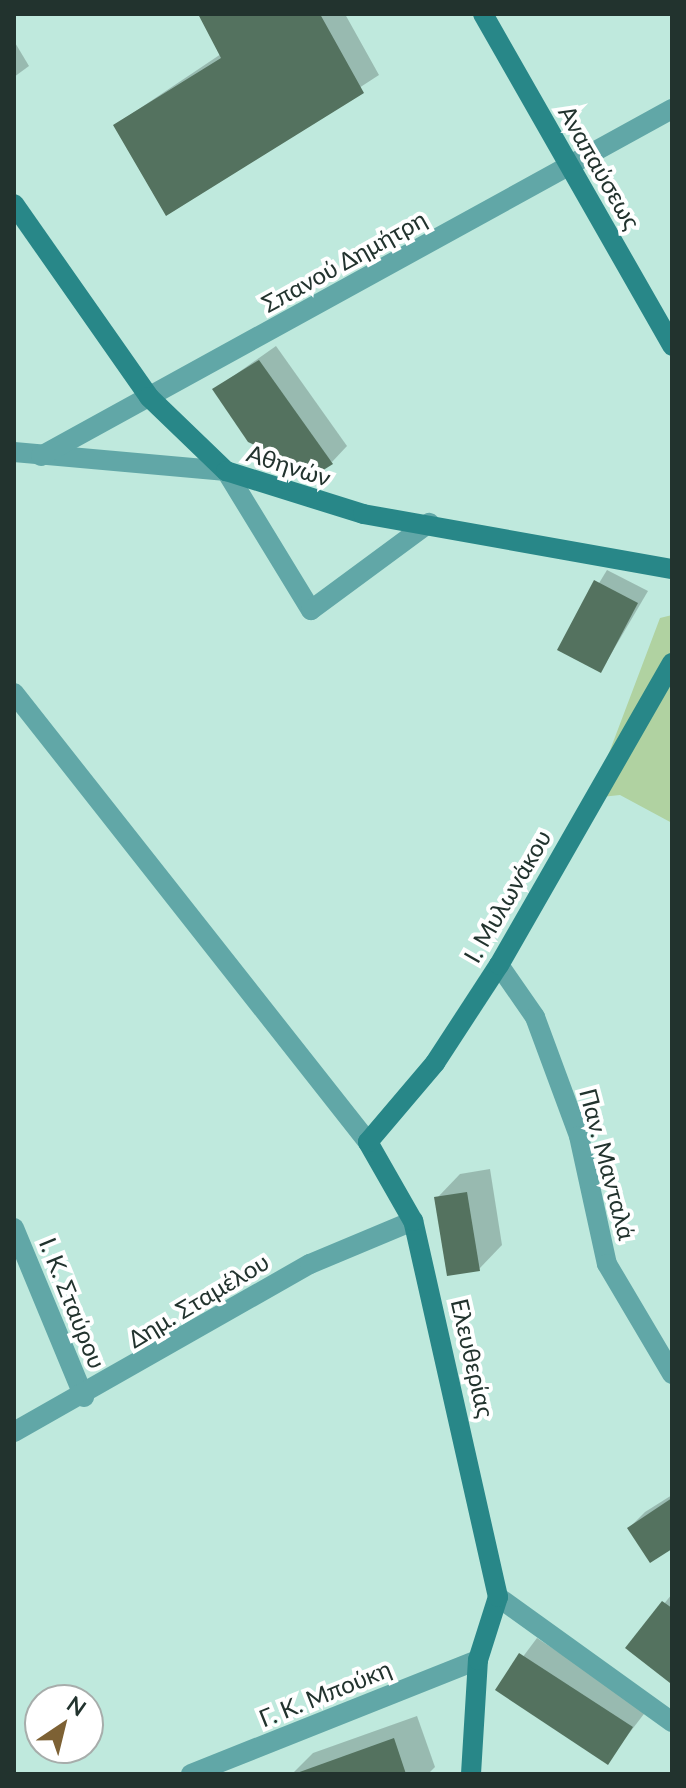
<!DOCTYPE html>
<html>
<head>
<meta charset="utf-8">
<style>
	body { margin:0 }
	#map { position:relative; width:686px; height:1788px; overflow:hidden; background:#bfe9dd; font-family:Lato,sans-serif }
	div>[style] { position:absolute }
	.green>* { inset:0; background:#b0d2a1 }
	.shadow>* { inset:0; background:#0003 }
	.building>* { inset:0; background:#54725f }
	.minor>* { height:20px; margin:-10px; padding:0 10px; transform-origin:10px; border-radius:10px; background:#61a7a7 }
	.tertiary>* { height:20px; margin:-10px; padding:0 10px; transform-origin:10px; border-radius:10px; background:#61a7a7 }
	.secondary>* { height:20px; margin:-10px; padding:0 10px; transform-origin:10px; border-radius:10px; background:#288788 }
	span { translate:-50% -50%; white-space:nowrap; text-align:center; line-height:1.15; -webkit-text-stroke:8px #fff; paint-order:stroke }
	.street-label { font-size:24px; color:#22332e }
	.frame { position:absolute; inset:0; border:16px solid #22332e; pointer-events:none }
	.north { position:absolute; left:24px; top:1684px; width:80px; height:80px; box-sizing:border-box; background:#fff; border:2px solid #a7adab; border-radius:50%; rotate:35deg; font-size:22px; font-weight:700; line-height:32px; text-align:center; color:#22332e }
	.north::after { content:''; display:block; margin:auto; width:28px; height:36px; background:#7d6134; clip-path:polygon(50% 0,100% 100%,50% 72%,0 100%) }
</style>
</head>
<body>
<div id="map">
	<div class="green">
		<i style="clip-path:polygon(672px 615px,672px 823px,620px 795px,592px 798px,660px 618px)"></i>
	</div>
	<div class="shadow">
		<i style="clip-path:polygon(200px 14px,345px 14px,379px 75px,166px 213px,115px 125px,221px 54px)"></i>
		<i style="clip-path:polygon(14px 41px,29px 66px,14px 77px)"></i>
		<i style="clip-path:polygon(276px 346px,347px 446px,332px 462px,215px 389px)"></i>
		<i style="clip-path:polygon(607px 570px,648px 591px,601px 671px,559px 649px)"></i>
		<i style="clip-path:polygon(490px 1169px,502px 1245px,479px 1269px,437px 1198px,460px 1174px)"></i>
		<i style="clip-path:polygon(672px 1495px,672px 1546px,629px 1528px,645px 1512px)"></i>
		<i style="clip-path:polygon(672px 1594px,672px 1678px,670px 1681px,628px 1648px)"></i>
		<i style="clip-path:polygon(537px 1638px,647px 1710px,607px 1762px,498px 1690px)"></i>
		<i style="clip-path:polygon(417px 1716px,435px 1767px,428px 1774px,292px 1774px,313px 1753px)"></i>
	</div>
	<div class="building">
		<i style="clip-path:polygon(198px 14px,320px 14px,364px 93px,166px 216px,113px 125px,221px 58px)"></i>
		<i style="clip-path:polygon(259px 360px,333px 464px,317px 474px,248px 442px,212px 389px)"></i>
		<i style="clip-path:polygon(594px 580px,638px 603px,601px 673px,557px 650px)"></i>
		<i style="clip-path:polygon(467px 1192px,480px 1271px,447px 1276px,434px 1197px)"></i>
		<i style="clip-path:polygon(672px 1498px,672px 1549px,650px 1563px,627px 1528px)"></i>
		<i style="clip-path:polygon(662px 1601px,672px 1608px,670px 1683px,625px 1648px)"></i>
		<i style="clip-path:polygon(519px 1653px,633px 1727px,608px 1765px,495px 1690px)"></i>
		<i style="clip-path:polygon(394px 1738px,406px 1774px,294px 1774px)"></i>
	</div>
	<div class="minor">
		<i style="left:14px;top:452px;width:213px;rotate:5.1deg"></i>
		<i style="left:226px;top:471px;width:163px;rotate:58.6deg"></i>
		<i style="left:311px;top:610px;width:147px;rotate:-36.4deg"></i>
		<i style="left:41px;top:456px;width:720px;rotate:-28.81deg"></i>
		<i style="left:14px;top:693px;width:572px;rotate:51.75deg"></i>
		<i style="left:499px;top:965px;width:63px;rotate:55.3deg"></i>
		<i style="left:535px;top:1017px;width:127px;rotate:69.7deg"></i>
		<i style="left:579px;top:1136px;width:131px;rotate:77.7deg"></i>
		<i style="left:607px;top:1264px;width:128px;rotate:59.4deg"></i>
		<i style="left:14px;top:1228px;width:183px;rotate:67.5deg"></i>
		<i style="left:14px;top:1432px;width:340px;rotate:-29.6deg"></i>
		<i style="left:310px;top:1264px;width:112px;rotate:-22.7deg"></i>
		<i style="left:191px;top:1774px;width:309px;rotate:-21.7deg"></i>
	</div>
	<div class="tertiary">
		<i style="left:498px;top:1597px;width:214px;rotate:35.7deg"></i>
	</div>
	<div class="secondary">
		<i style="left:483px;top:14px;width:382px;rotate:60.3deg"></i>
		<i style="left:14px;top:204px;width:236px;rotate:55deg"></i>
		<i style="left:149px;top:397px;width:107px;rotate:43.9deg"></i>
		<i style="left:226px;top:471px;width:144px;rotate:17.4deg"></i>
		<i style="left:363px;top:514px;width:314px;rotate:10.1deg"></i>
		<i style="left:471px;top:1774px;width:114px;rotate:-86.5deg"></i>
		<i style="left:478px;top:1660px;width:66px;rotate:-72.4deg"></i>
		<i style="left:498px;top:1597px;width:385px;rotate:-102.7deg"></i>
		<i style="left:413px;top:1221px;width:91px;rotate:-119.7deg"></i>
		<i style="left:368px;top:1142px;width:104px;rotate:-49.7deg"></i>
		<i style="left:435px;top:1063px;width:117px;rotate:-56.9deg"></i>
		<i style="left:499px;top:965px;width:348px;rotate:-60.2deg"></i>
	</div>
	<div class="street-label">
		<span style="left:600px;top:167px;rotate:60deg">Αναπαύσεως</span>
		<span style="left:344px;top:261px;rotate:-29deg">Σπανού Δημήτρη</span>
		<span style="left:289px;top:465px;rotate:18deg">Αθηνών</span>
		<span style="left:507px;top:896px;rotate:-60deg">Ι. Μυλωνάκου</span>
		<span style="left:608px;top:1164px;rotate:75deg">Παν. Μανταλά</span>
		<span style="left:198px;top:1300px;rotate:-31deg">Δημ. Σταμέλου</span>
		<span style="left:73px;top:1303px;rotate:68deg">Ι. Κ. Σταύρου</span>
		<span style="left:473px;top:1358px;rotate:77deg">Ελευθερίας</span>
		<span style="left:325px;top:1693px;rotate:-22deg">Γ. Κ. Μπούκη</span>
	</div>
	<div class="frame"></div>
	<div class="north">N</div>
</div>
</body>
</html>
